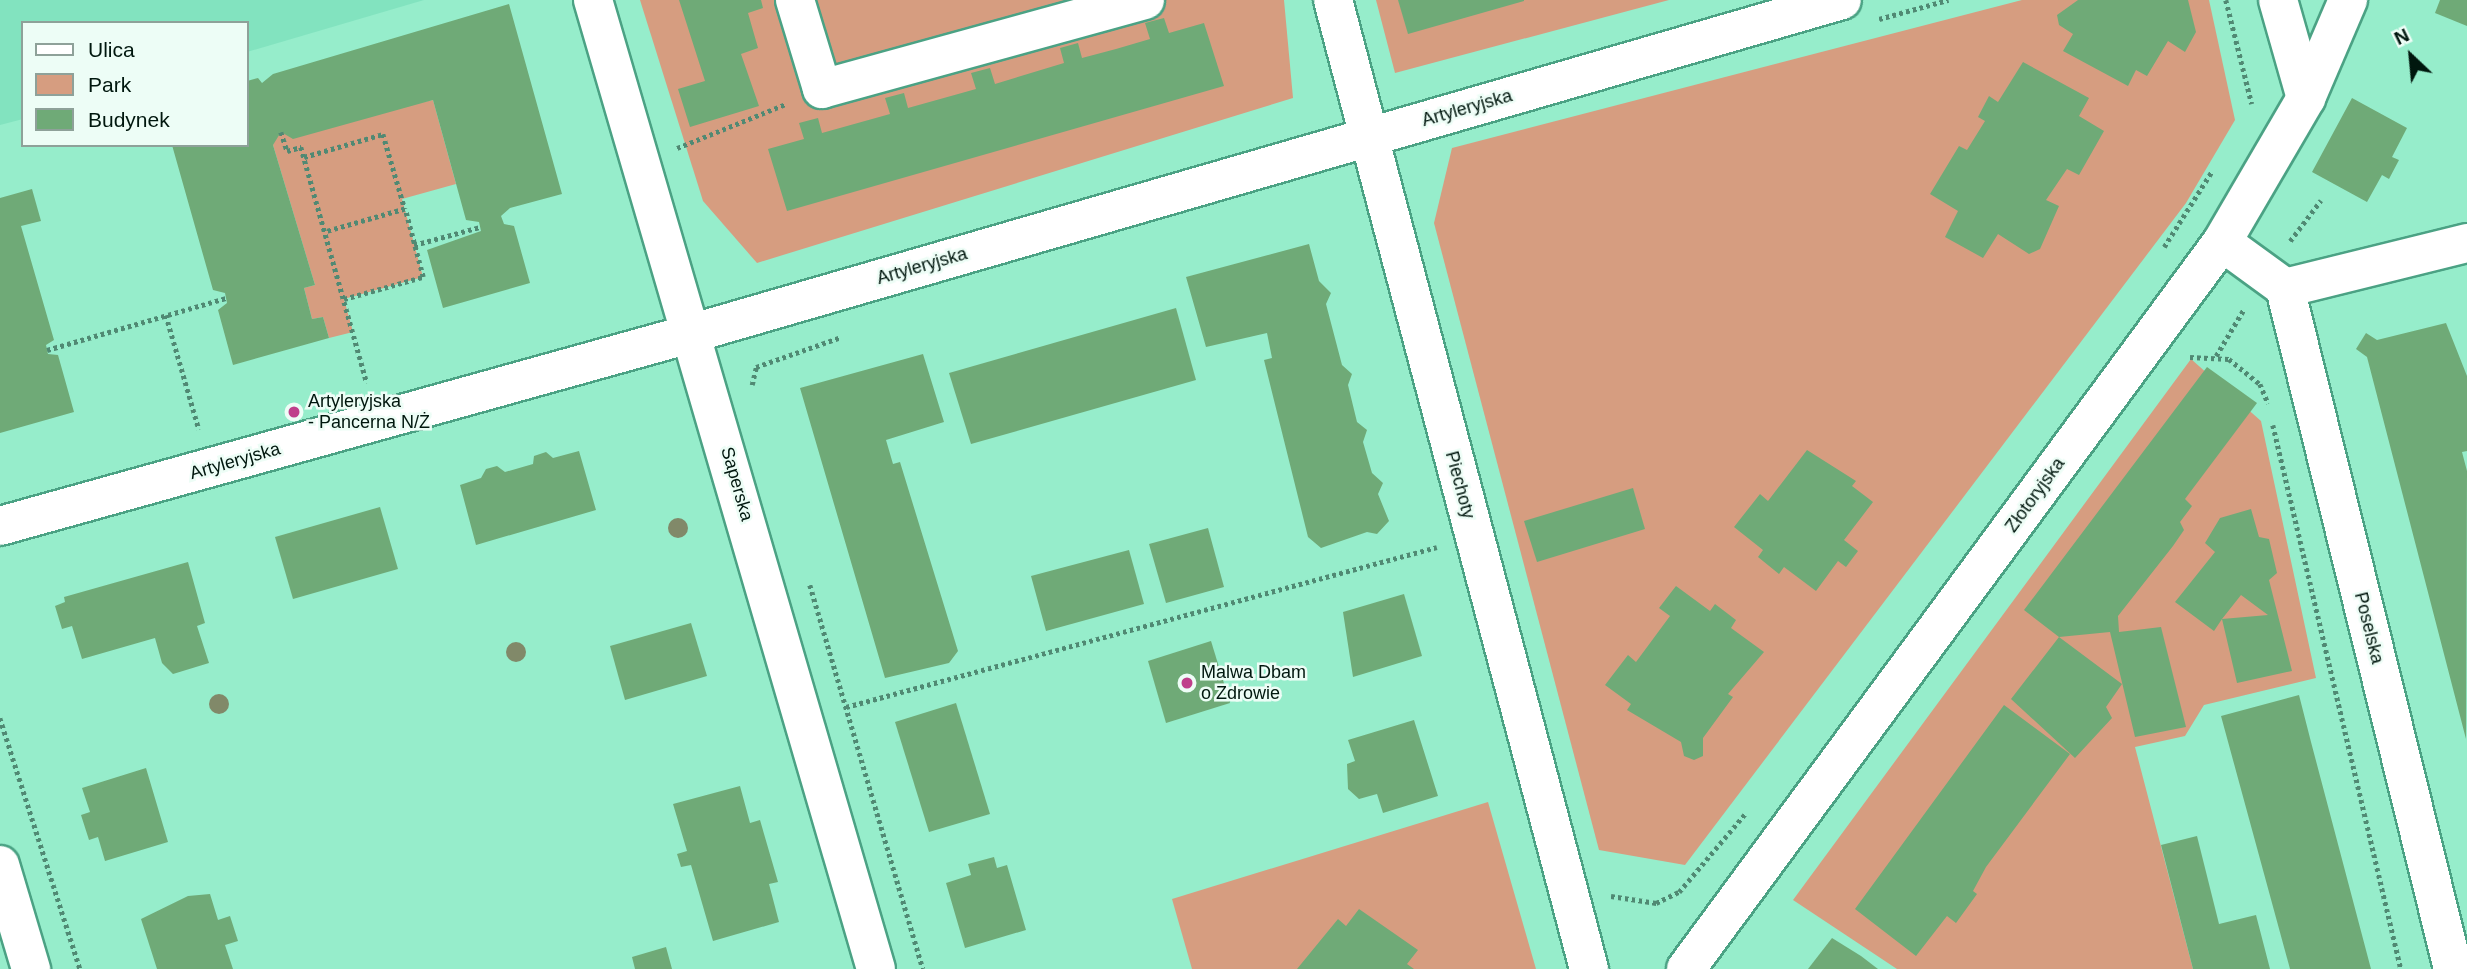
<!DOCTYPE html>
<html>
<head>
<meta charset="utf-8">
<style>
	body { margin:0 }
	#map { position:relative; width:2467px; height:969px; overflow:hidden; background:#96edcb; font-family:Helvetica,sans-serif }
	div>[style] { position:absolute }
	.built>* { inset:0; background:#82e3bf }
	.green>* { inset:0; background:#d69d80 }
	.building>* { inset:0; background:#6faa77 }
	.path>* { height:4.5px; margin-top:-2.25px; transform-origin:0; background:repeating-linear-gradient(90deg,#508973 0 3.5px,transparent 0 7px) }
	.roads { filter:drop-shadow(2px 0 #4ba284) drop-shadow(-2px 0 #4ba284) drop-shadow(0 2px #4ba284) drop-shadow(0 -2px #4ba284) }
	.minor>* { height:38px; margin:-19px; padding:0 19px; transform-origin:19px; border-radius:19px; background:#fff }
	.trees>* { width:20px; height:20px; margin:-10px; border-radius:50%; background:#818969 }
	.dots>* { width:19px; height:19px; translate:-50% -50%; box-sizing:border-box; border:4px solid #edfdf6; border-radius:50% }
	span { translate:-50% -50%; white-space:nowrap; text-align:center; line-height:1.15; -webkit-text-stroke:5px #edfdf6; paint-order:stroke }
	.street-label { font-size:18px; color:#00170e }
	.poi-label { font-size:18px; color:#00170e }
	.left { translate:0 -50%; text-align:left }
	.legend { position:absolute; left:21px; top:21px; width:228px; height:126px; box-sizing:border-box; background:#edfdf6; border:2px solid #8ea199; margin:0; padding:9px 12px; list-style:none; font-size:21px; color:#00170e }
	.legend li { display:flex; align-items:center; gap:14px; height:35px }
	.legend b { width:35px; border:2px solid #8ea199 }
	.north { position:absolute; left:2376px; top:21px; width:70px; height:70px; -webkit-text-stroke:5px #edfdf6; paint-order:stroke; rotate:334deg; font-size:19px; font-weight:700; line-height:28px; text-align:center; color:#00170e }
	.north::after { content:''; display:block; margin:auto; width:24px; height:32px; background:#00170e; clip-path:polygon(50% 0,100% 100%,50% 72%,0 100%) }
</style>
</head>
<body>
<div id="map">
	<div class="built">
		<i style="clip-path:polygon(0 0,424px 0,247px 52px,247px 23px,23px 23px,23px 119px,0 125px)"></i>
	</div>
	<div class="green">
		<i style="clip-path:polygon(640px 0,1284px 0,1293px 98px,757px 263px,703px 201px)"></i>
		<i style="clip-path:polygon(1376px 0,1669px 0,1395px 73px)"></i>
		<i style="clip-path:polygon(2022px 0,2209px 0,2235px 120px,2186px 203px,1685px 865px,1599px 850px,1434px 223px,1452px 148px)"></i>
		<i style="clip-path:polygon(433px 100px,456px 184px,402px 199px,423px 277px,344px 299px,353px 332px,329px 338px,323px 317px,312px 319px,304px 288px,315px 285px,273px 145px,276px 134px)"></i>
		<i style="clip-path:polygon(2191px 359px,2261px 421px,2316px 678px,2204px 705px,2185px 736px,2135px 747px,2193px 969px,1897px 969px,1793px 900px)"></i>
		<i style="clip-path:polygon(1488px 802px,1536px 969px,1192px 969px,1172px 899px)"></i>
	</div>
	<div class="building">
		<i style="clip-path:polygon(679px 0,761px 0,763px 8px,748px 13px,758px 48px,741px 54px,759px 106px,690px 127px,678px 89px,705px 81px)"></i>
		<i style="clip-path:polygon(1398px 0,1524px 0,1524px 1px,1408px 34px)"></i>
		<i style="clip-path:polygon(2078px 0,2188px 0,2196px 32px,2185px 52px,2168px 41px,2147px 76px,2136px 70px,2128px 86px,2063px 51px,2073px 34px,2059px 25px,2057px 15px)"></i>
		<i style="clip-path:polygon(2440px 0,2467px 0,2467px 26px,2435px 13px)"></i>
		<i style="clip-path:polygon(509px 4px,562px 194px,510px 208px,501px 216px,504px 224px,514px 226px,530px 283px,443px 308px,427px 250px,481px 231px,479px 222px,466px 220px,433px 100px,293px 139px,281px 132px,273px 145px,315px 285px,304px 288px,312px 319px,323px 317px,329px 338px,233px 365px,218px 310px,227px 303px,225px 293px,213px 290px,172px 145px,247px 145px,247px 81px,258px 78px,262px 83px,273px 74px)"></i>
		<i style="clip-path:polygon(1164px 18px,1169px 33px,1204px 23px,1224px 86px,787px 211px,768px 149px,804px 139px,799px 123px,818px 118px,822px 133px,890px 114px,885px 98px,904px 93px,908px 108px,976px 89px,971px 73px,990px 68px,995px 84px,1064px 63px,1060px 48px,1078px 43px,1082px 58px,1116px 49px,1150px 39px,1145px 23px)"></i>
		<i style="clip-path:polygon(2023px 62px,2089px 98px,2079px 116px,2104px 131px,2079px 175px,2067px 169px,2046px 200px,2059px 206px,2040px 249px,2029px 254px,1998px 234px,1983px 258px,1945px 237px,1958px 211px,1930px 194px,1959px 146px,1967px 150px,1985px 121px,1978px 117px,1989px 96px,1998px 102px)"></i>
		<i style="clip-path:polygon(2352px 98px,2407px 128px,2392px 157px,2399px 160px,2389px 179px,2382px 175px,2367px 202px,2312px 172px)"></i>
		<i style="clip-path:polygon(32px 189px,41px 221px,21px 226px,54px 340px,46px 345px,48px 354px,58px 355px,74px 412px,0 433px,0 198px)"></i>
		<i style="clip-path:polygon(1309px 244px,1319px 281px,1331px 293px,1326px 304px,1342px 365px,1352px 374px,1348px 385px,1357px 422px,1367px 430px,1363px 442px,1372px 473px,1383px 483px,1378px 494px,1389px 521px,1377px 534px,1367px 532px,1321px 548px,1308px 537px,1264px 360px,1272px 358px,1267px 333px,1206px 347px,1186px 277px)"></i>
		<i style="clip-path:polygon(1176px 308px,1196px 380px,971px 444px,949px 373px)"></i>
		<i style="clip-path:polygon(2446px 323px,2467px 376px,2467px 451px,2462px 452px,2467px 471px,2466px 739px,2367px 357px,2356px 349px,2366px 333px,2377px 340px)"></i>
		<i style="clip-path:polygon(923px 354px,944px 422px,886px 440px,893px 464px,900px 462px,958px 651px,949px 663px,885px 678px,800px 388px)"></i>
		<i style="clip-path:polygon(2207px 367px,2257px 403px,2185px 499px,2192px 506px,2180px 522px,2184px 530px,2173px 546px,2118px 616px,2119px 632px,2161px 627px,2186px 727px,2135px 737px,2110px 632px,2059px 637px,2024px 610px)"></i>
		<i style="clip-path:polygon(1807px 450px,1856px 481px,1852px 486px,1873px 502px,1844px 540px,1858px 551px,1846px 567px,1838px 561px,1816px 591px,1784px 567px,1779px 574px,1758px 557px,1763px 550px,1734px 527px,1760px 494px,1768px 501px)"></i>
		<i style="clip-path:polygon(579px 451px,596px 510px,476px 545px,460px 485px,481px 478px,486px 469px,497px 466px,505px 472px,533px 464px,534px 456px,546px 452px,553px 458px)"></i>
		<i style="clip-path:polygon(1633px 488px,1645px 529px,1537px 562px,1524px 521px)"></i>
		<i style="clip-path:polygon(380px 507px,398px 569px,293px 599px,275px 537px)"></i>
		<i style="clip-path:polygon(evenodd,2251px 509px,2259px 537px,2269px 539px,2277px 573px,2269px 580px,2292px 671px,2237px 683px,2222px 619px,2214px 631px,2175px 602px,2215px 552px,2205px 543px,2220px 518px,2251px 509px,2241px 595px,2268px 615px,2222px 619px,2241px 595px)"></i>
		<i style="clip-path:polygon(1208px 528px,1224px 587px,1166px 603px,1149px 544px)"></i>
		<i style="clip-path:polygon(1129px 550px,1144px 604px,1046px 631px,1031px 576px)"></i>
		<i style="clip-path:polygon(188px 562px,205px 623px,197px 626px,209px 663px,173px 674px,162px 663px,155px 638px,82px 659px,72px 626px,62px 629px,55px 606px,65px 602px,64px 597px)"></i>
		<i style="clip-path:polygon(1676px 586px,1710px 611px,1715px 604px,1736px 620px,1731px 628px,1764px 652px,1728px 694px,1733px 697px,1703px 738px,1703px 756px,1694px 760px,1684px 756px,1681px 742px,1627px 710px,1631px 704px,1605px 685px,1628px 655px,1636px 662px,1670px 616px,1659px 608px)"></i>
		<i style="clip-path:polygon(1404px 594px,1422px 656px,1353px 677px,1343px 612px)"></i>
		<i style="clip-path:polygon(691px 623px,707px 676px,625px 700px,610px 646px)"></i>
		<i style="clip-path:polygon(2059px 637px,2122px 684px,2106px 707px,2112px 718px,2075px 758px,2011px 699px)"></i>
		<i style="clip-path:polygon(1211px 641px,1230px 703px,1166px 723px,1148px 661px)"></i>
		<i style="clip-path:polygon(2299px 695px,2311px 742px,2371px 969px,2290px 969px,2221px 716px)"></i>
		<i style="clip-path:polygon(956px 703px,990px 814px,929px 832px,895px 722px)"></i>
		<i style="clip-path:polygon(2004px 705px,2070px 754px,1986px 867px,1973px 891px,1977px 894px,1956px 923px,1947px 916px,1916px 956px,1855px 909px)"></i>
		<i style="clip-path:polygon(1414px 720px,1438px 796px,1383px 813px,1377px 794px,1359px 799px,1348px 789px,1347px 764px,1355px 761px,1348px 740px)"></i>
		<i style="clip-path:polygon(146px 768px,168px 842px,105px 861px,98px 837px,89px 840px,81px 815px,90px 812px,82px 788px)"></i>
		<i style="clip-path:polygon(740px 786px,750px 823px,760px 820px,778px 882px,769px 884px,779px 922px,713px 941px,691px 865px,681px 867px,677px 854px,687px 851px,673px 804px)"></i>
		<i style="clip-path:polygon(2197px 836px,2219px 924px,2256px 915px,2270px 969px,2193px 969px,2161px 845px)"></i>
		<i style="clip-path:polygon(994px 857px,997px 868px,1007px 865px,1026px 930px,965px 948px,946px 883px,971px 875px,968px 864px)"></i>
		<i style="clip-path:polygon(210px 894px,218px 920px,230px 916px,238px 941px,225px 945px,233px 969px,157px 969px,141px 919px,188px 896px)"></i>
		<i style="clip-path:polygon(1359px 909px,1418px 950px,1407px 964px,1414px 969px,1297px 969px,1338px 919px,1346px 926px)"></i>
		<i style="clip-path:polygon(1832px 938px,1861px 956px,1878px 969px,1808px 969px)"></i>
		<i style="clip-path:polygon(666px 947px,672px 969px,635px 969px,632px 957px)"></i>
	</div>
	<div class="path">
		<i style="left:2226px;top:0;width:107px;rotate:76deg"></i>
		<i style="left:1879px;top:19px;width:72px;rotate:-15.4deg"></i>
		<i style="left:281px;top:132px;width:20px;rotate:72deg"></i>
		<i style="left:287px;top:151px;width:15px;rotate:-16deg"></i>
		<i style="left:301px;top:147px;width:245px;rotate:74.4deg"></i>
		<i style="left:677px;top:148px;width:118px;rotate:-22deg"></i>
		<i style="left:304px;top:157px;width:82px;rotate:-16.2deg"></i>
		<i style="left:383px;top:134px;width:78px;rotate:73.7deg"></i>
		<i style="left:405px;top:209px;width:83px;rotate:164deg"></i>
		<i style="left:2290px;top:241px;width:51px;rotate:-52.9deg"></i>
		<i style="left:414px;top:245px;width:68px;rotate:-15.3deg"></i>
		<i style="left:2164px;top:247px;width:90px;rotate:-57.7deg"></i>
		<i style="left:344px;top:299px;width:82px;rotate:-15.6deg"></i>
		<i style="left:423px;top:277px;width:70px;rotate:-104.8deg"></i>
		<i style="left:166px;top:315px;width:119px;rotate:73.9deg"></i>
		<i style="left:47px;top:350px;width:186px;rotate:-16.2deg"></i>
		<i style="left:2216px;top:356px;width:55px;rotate:-59.2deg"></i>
		<i style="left:2190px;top:357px;width:39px;rotate:3deg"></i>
		<i style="left:2229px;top:359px;width:40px;rotate:39deg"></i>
		<i style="left:2260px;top:384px;width:21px;rotate:67deg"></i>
		<i style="left:752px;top:385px;width:18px;rotate:-77deg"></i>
		<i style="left:756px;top:367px;width:90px;rotate:-19.4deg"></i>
		<i style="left:2273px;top:425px;width:559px;rotate:76.76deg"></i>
		<i style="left:810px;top:585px;width:400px;rotate:73.6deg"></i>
		<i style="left:846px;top:707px;width:612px;rotate:-15.15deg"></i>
		<i style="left:0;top:718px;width:263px;rotate:72.3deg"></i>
		<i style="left:1611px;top:896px;width:46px;rotate:8.8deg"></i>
		<i style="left:1656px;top:903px;width:25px;rotate:-26deg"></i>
		<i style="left:1679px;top:892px;width:102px;rotate:-49.8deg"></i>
	</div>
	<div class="roads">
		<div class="minor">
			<i style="left:593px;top:0;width:1009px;rotate:73.72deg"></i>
			<i style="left:795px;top:0;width:93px;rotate:73.1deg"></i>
			<i style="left:822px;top:89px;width:335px;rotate:-15.4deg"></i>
			<i style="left:1333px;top:0;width:1002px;rotate:75.2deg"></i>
			<i style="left:2278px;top:0;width:102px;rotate:74.1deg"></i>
			<i style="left:2222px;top:242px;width:78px;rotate:36.1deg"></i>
			<i style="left:2285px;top:288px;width:187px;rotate:-13.9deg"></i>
			<i style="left:2285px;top:288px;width:701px;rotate:76.14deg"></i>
			<i style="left:0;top:526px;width:719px;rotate:-15.56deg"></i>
			<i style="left:693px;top:333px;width:1196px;rotate:-16.16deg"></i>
			<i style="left:0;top:865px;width:109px;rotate:73.4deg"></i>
			<i style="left:1686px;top:969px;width:903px;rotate:-53.6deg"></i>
			<i style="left:2222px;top:242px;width:167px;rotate:-59.7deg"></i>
			<i style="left:2306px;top:98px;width:107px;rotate:-66.8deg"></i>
		</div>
	</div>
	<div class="trees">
		<i style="left:678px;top:528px"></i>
		<i style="left:516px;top:652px"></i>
		<i style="left:219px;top:704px"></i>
	</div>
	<div class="dots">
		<i style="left:294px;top:412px;background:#bf3f8b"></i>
		<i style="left:1187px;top:683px;background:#bf3f8b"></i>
	</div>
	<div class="street-label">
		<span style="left:1467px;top:108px;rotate:-16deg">Artyleryjska</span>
		<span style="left:922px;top:266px;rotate:-16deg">Artyleryjska</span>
		<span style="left:235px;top:461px;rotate:-16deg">Artyleryjska</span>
		<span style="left:737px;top:484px;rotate:74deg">Saperska</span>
		<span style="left:1460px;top:485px;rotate:75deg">Piechoty</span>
		<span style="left:2035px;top:495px;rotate:-54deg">Złotoryjska</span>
		<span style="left:2369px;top:628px;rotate:76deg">Poselska</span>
	</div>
	<div class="poi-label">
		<span class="left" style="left:308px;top:412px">Artyleryjska<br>- Pancerna N/Ż</span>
		<span class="left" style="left:1201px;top:683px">Malwa Dbam<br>o Zdrowie</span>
	</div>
	<ul class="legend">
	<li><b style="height:9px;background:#fff"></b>Ulica</li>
	<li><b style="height:19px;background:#d69d80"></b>Park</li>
	<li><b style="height:19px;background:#6faa77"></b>Budynek</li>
	</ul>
	<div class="north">N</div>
</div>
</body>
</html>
